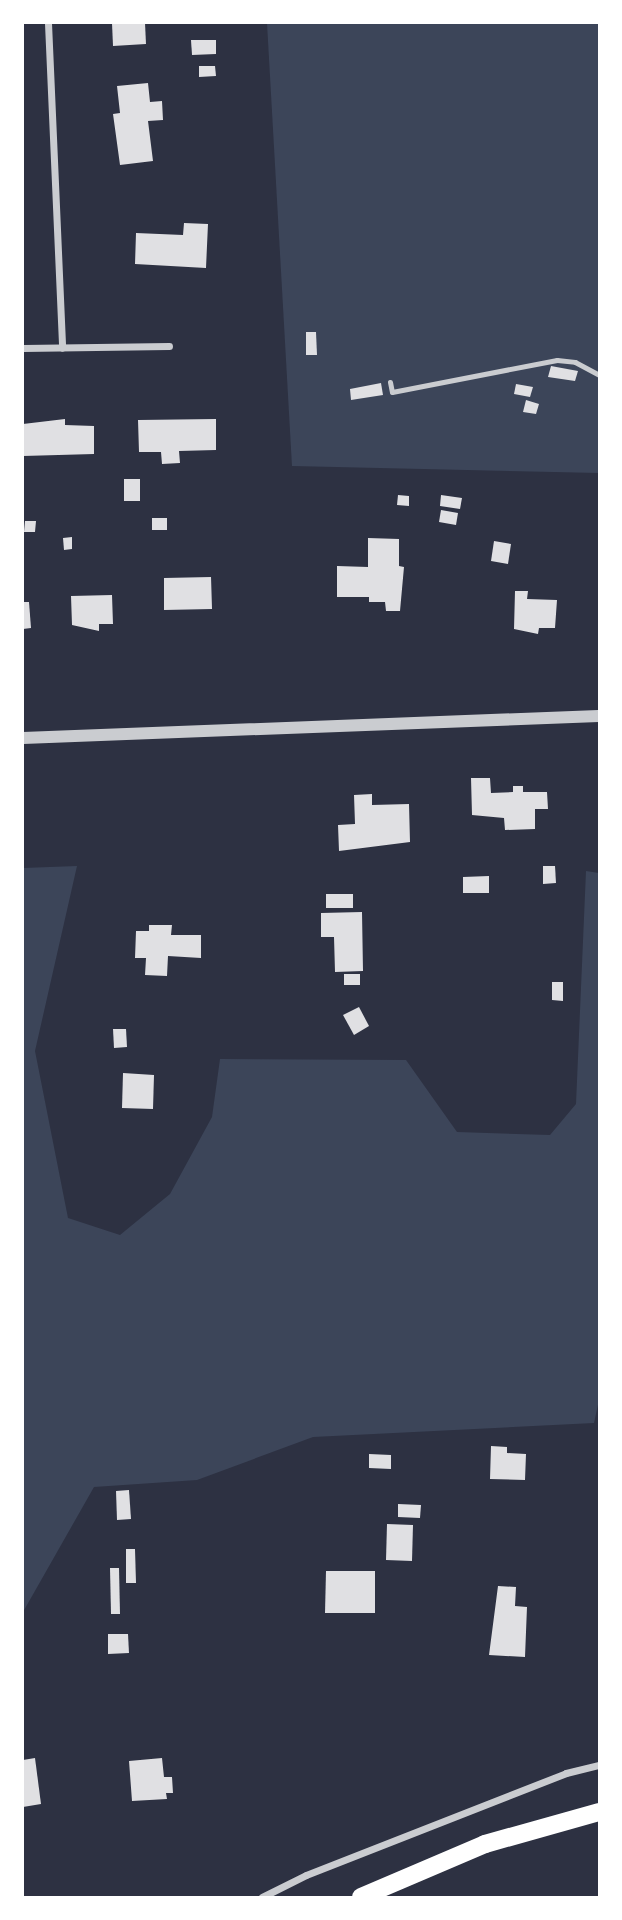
<!DOCTYPE html>
<html>
<head>
<meta charset="utf-8">
<style>
	body { margin:0 }
	#map { position:relative; width:622px; height:1920px; overflow:hidden; background:#2d3142; font-family:"Playfair Display",serif }
	div>[style] { position:absolute }
	.green>* { inset:0; background:#3c4559 }
	.building>* { inset:0; background:#e0e0e3 }
	.service>* { height:5px; margin:-2.5px; padding:0 2.5px; transform-origin:2.5px; border-radius:2.5px; background:#caccd0 }
	.minor>* { height:7px; margin:-3.5px; padding:0 3.5px; transform-origin:3.5px; border-radius:3.5px; background:#caccd0 }
	.tertiary>* { height:12px; margin:-6px; padding:0 6px; transform-origin:6px; border-radius:6px; background:#caccd0 }
	.primary>* { height:18px; margin:-9px; padding:0 9px; transform-origin:9px; border-radius:9px; background:#fff }
	span { translate:-50% -50%; white-space:nowrap; text-align:center; line-height:1.15; -webkit-text-stroke:5px #fff; paint-order:stroke }
	.frame { position:absolute; inset:0; border:24px solid #fff; pointer-events:none }
</style>
</head>
<body>
<div id="map">
	<div class="green">
		<i style="clip-path:polygon(267px 23px,599px 23px,599px 473px,292px 466px)"></i>
		<i style="clip-path:polygon(77px 866px,35px 1051px,68px 1218px,120px 1235px,170px 1194px,212px 1117px,220px 1059px,406px 1060px,457px 1132px,550px 1135px,576px 1104px,586px 871px,599px 873px,599px 1400px,594px 1423px,313px 1437px,197px 1480px,94px 1487px,23px 1612px,23px 868px)"></i>
	</div>
	<div class="building">
		<i style="clip-path:polygon(112px 23px,145px 23px,146px 44px,113px 46px)"></i>
		<i style="clip-path:polygon(191px 40px,216px 40px,216px 54px,192px 55px)"></i>
		<i style="clip-path:polygon(199px 66px,215px 66px,216px 76px,199px 77px)"></i>
		<i style="clip-path:polygon(148px 83px,150px 102px,162px 101px,163px 120px,148px 121px,153px 161px,120px 165px,113px 114px,120px 113px,117px 86px)"></i>
		<i style="clip-path:polygon(184px 223px,208px 224px,206px 268px,135px 264px,136px 233px,183px 235px)"></i>
		<i style="clip-path:polygon(306px 332px,316px 332px,317px 355px,306px 355px)"></i>
		<i style="clip-path:polygon(551px 366px,578px 371px,575px 381px,548px 377px)"></i>
		<i style="clip-path:polygon(381px 383px,383px 395px,351px 400px,350px 389px)"></i>
		<i style="clip-path:polygon(516px 384px,533px 387px,530px 397px,514px 394px)"></i>
		<i style="clip-path:polygon(526px 400px,539px 404px,536px 414px,523px 412px)"></i>
		<i style="clip-path:polygon(65px 419px,65px 425px,94px 426px,94px 454px,23px 456px,23px 424px)"></i>
		<i style="clip-path:polygon(216px 419px,216px 450px,179px 451px,180px 463px,162px 464px,161px 452px,139px 452px,138px 420px)"></i>
		<i style="clip-path:polygon(124px 479px,140px 479px,140px 501px,124px 501px)"></i>
		<i style="clip-path:polygon(398px 495px,409px 496px,409px 506px,397px 505px)"></i>
		<i style="clip-path:polygon(441px 495px,462px 498px,460px 509px,440px 506px)"></i>
		<i style="clip-path:polygon(441px 510px,458px 513px,456px 525px,439px 522px)"></i>
		<i style="clip-path:polygon(152px 518px,167px 518px,167px 530px,152px 530px)"></i>
		<i style="clip-path:polygon(25px 521px,36px 521px,35px 532px,24px 532px)"></i>
		<i style="clip-path:polygon(72px 537px,72px 549px,64px 550px,63px 538px)"></i>
		<i style="clip-path:polygon(368px 538px,399px 539px,399px 566px,404px 567px,400px 611px,386px 611px,385px 602px,369px 602px,369px 597px,337px 597px,337px 566px,368px 567px)"></i>
		<i style="clip-path:polygon(494px 541px,511px 544px,508px 564px,491px 561px)"></i>
		<i style="clip-path:polygon(211px 577px,212px 609px,164px 610px,164px 578px)"></i>
		<i style="clip-path:polygon(515px 591px,528px 591px,527px 599px,557px 600px,555px 628px,539px 628px,538px 634px,514px 629px)"></i>
		<i style="clip-path:polygon(112px 595px,113px 624px,99px 624px,99px 631px,72px 625px,71px 596px)"></i>
		<i style="clip-path:polygon(23px 602px,29px 602px,31px 628px,23px 629px)"></i>
		<i style="clip-path:polygon(471px 778px,490px 778px,491px 793px,513px 792px,513px 786px,523px 786px,523px 792px,547px 792px,548px 809px,535px 809px,535px 829px,505px 830px,504px 818px,472px 815px)"></i>
		<i style="clip-path:polygon(372px 794px,372px 805px,409px 804px,410px 842px,339px 851px,338px 825px,355px 824px,354px 795px)"></i>
		<i style="clip-path:polygon(543px 866px,555px 866px,556px 883px,543px 884px)"></i>
		<i style="clip-path:polygon(489px 876px,489px 893px,463px 893px,463px 877px)"></i>
		<i style="clip-path:polygon(326px 894px,353px 894px,353px 908px,326px 908px)"></i>
		<i style="clip-path:polygon(362px 912px,363px 971px,335px 972px,334px 937px,321px 937px,321px 913px)"></i>
		<i style="clip-path:polygon(149px 925px,172px 925px,171px 935px,201px 935px,201px 958px,168px 956px,167px 976px,145px 975px,146px 958px,135px 958px,136px 931px,149px 931px)"></i>
		<i style="clip-path:polygon(344px 974px,360px 974px,360px 985px,344px 985px)"></i>
		<i style="clip-path:polygon(552px 982px,563px 982px,563px 1001px,552px 1000px)"></i>
		<i style="clip-path:polygon(359px 1007px,369px 1026px,354px 1035px,343px 1015px)"></i>
		<i style="clip-path:polygon(113px 1029px,126px 1029px,127px 1047px,114px 1048px)"></i>
		<i style="clip-path:polygon(123px 1073px,154px 1075px,153px 1109px,122px 1108px)"></i>
		<i style="clip-path:polygon(491px 1446px,507px 1447px,507px 1453px,526px 1454px,525px 1480px,490px 1479px)"></i>
		<i style="clip-path:polygon(369px 1454px,391px 1455px,391px 1469px,369px 1468px)"></i>
		<i style="clip-path:polygon(129px 1490px,131px 1519px,117px 1520px,116px 1491px)"></i>
		<i style="clip-path:polygon(398px 1504px,421px 1505px,420px 1518px,398px 1517px)"></i>
		<i style="clip-path:polygon(387px 1524px,413px 1525px,412px 1561px,386px 1560px)"></i>
		<i style="clip-path:polygon(126px 1549px,135px 1549px,136px 1583px,126px 1583px)"></i>
		<i style="clip-path:polygon(110px 1568px,119px 1568px,120px 1614px,111px 1614px)"></i>
		<i style="clip-path:polygon(326px 1571px,375px 1571px,375px 1613px,325px 1613px)"></i>
		<i style="clip-path:polygon(498px 1586px,516px 1587px,515px 1606px,527px 1607px,525px 1657px,489px 1655px)"></i>
		<i style="clip-path:polygon(108px 1634px,128px 1634px,129px 1653px,108px 1654px)"></i>
		<i style="clip-path:polygon(35px 1758px,41px 1804px,23px 1807px,23px 1760px)"></i>
		<i style="clip-path:polygon(162px 1758px,164px 1777px,172px 1777px,173px 1793px,166px 1793px,167px 1799px,132px 1801px,129px 1761px)"></i>
	</div>
	<div class="service">
		<i style="left:390px;top:382px;width:10px;rotate:79deg"></i>
		<i style="left:392px;top:392px;width:168px;rotate:-11deg"></i>
		<i style="left:557px;top:360px;width:18px;rotate:6deg"></i>
		<i style="left:575px;top:362px;width:27px;rotate:28deg"></i>
	</div>
	<div class="minor">
		<i style="left:48px;top:23px;width:325px;rotate:87.5deg"></i>
		<i style="left:23px;top:348px;width:146px;rotate:-0.8deg"></i>
		<i style="left:262px;top:1897px;width:49px;rotate:-26.6deg"></i>
		<i style="left:306px;top:1875px;width:279px;rotate:-21.4deg"></i>
		<i style="left:566px;top:1773px;width:34px;rotate:-14deg"></i>
	</div>
	<div class="tertiary">
		<i style="left:23px;top:738px;width:576px;rotate:-2.19deg"></i>
	</div>
	<div class="primary">
		<i style="left:361px;top:1897px;width:135px;rotate:-23.1deg"></i>
		<i style="left:485px;top:1844px;width:118px;rotate:-15.7deg"></i>
	</div>
	<div class="frame"></div>
</div>
</body>
</html>
